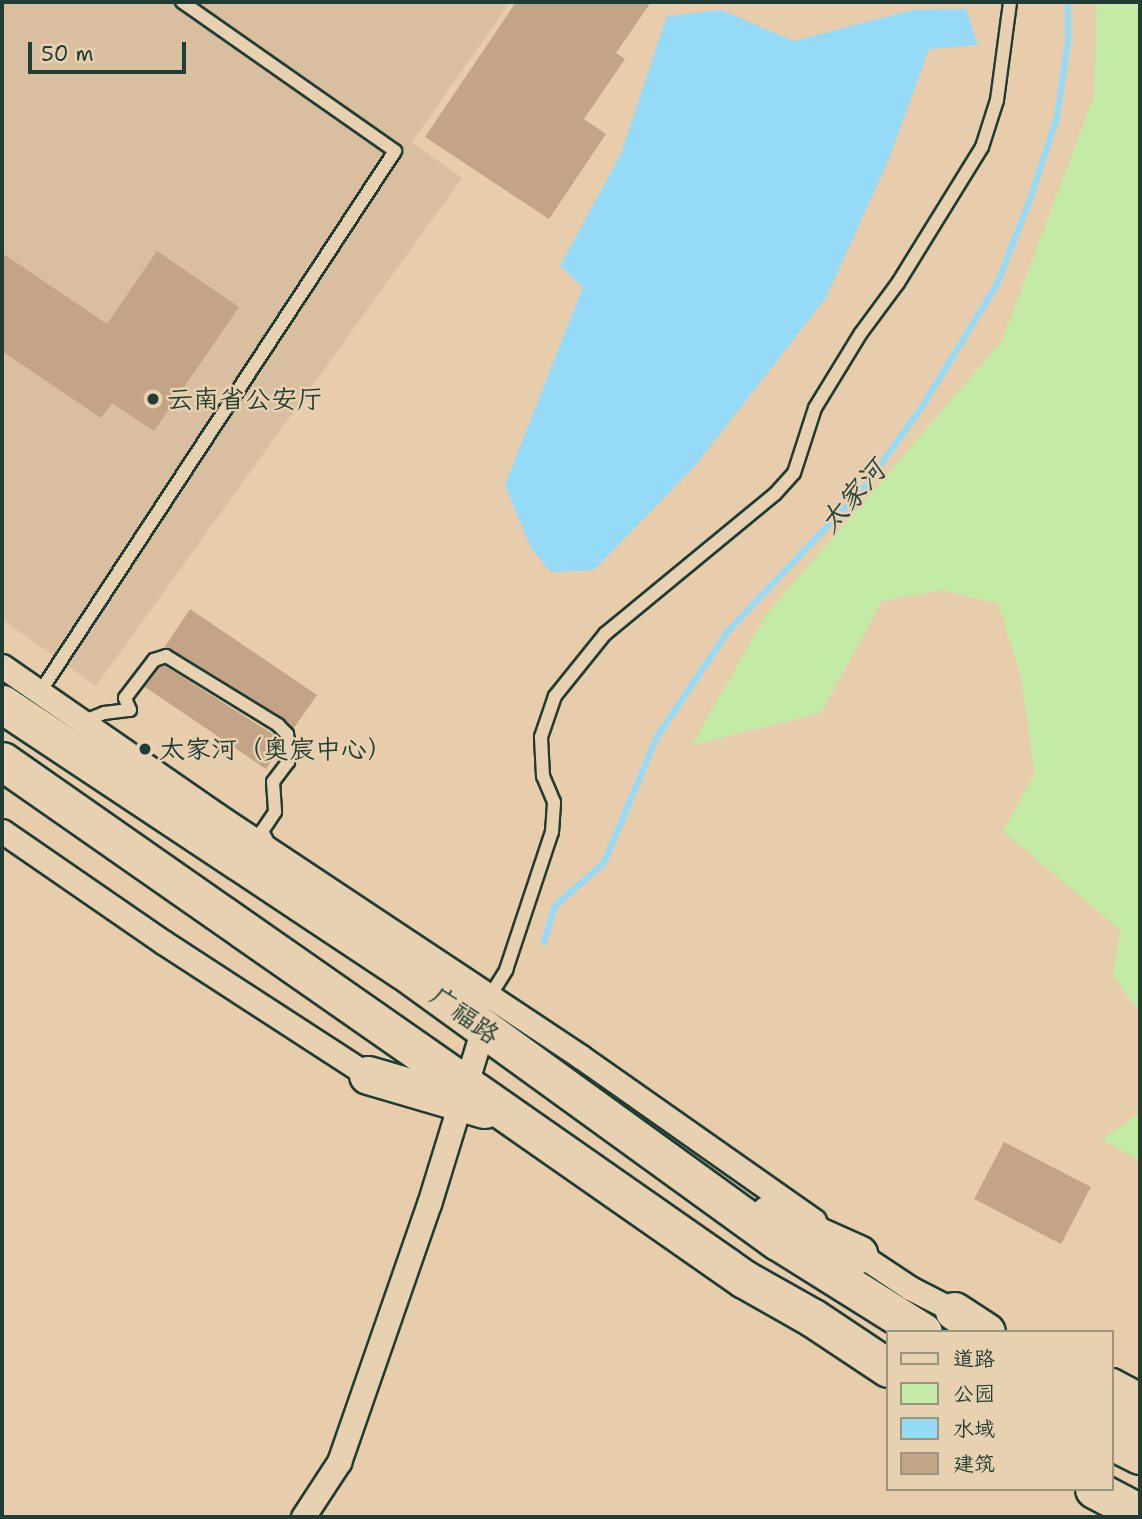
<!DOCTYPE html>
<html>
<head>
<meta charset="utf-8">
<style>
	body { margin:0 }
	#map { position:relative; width:1142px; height:1519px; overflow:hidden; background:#e8cdac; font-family:"Shantell Sans","LXGW WenKai TC",sans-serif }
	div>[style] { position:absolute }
	.built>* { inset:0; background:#d9be9f }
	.green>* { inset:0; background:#c4eba5 }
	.water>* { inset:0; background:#95daf7 }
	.stream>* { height:6px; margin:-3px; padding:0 3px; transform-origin:3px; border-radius:3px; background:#95daf7 }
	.building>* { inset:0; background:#c4a486 }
	.roads { filter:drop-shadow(2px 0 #1f3d34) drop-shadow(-2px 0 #1f3d34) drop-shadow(0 2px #1f3d34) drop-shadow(0 -2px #1f3d34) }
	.service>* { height:12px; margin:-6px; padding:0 6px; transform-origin:6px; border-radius:6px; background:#e8d1b1 }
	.minor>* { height:23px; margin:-11.5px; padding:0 11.5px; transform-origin:11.5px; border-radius:11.5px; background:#e8d1b1 }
	.primary>* { height:37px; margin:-18.5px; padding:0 18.5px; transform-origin:18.5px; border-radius:18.5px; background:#e8d1b1 }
	.dots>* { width:19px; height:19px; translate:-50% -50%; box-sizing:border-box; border:4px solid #e8d1b1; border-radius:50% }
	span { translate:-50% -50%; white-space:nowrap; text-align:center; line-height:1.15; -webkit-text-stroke:5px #e8d1b1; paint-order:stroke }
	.poi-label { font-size:26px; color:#1f3d34 }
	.left { translate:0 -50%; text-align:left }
	.street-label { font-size:26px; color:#1f3d34 }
	.water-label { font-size:28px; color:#25453e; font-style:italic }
	.frame { position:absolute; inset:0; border:4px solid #1f3d34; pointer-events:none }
	.legend { position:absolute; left:886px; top:1330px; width:228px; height:161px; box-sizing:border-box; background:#e8d1b1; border:2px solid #98967f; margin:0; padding:9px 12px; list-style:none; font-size:21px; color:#1f3d34 }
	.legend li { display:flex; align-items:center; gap:14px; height:35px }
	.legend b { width:35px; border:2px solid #98967f }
	.scale { position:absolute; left:28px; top:42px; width:158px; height:32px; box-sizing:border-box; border:4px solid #1f3d34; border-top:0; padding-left:9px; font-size:21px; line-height:24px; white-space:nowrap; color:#1f3d34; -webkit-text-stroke:5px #e8d1b1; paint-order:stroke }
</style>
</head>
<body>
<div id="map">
	<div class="built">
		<i style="clip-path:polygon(2px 2px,510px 2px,412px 142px,462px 178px,96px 686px,2px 619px)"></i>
	</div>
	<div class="green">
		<i style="clip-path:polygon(1097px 2px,1140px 2px,1140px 1013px,1113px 976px,1120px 930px,1003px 831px,1035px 774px,1021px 676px,998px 604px,943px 590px,882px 601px,821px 713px,692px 745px,766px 615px,1002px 341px,1094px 96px)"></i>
		<i style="clip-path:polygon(1140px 1113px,1140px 1161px,1102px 1139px)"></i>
	</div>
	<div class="water">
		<i style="clip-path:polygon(966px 9px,978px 45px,929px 49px,889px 159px,826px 298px,694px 467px,594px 570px,551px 572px,531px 548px,505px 485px,583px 287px,560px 266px,621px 154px,667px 16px,721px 10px,794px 41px,912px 10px)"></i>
	</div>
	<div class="stream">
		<i style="left:544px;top:942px;width:38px;rotate:-73deg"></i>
		<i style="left:555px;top:906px;width:65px;rotate:-41.3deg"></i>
		<i style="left:604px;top:863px;width:137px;rotate:-67.2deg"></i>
		<i style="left:657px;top:737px;width:129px;rotate:-56.1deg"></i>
		<i style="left:729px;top:630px;width:195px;rotate:-46.5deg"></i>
		<i style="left:863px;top:489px;width:101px;rotate:-54.3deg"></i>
		<i style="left:922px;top:407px;width:144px;rotate:-58.6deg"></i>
		<i style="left:997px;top:284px;width:90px;rotate:-68.6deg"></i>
		<i style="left:1030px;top:200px;width:87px;rotate:-72deg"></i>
		<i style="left:1057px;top:117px;width:76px;rotate:-81.7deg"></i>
		<i style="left:1068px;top:42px;width:40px;rotate:-90deg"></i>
	</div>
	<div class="building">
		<i style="clip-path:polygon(516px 2px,651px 2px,616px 53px,625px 59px,584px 119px,606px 134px,549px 219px,425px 137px)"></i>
		<i style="clip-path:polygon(157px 251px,239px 307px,154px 431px,112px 403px,101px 418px,2px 351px,2px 253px,107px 324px)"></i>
		<i style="clip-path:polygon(190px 609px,317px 695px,294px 728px,283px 718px,171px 649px,164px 648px)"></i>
		<i style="clip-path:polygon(165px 666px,279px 738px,280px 748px,266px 769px,145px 687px,159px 667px)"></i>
		<i style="clip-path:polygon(1004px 1142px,1091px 1187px,1061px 1244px,974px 1199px)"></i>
	</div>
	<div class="roads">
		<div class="service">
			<i style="left:40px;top:692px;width:647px;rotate:-56.73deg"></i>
			<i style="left:395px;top:151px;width:260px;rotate:-145deg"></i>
			<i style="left:82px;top:722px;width:24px;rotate:-22deg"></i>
			<i style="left:104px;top:713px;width:26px;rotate:-7deg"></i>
			<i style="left:130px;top:710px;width:13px;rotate:-113deg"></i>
			<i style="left:125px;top:698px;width:48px;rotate:-52.7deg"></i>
			<i style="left:154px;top:660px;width:13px;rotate:-18deg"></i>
			<i style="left:166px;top:656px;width:132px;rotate:31.6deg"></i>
			<i style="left:278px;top:725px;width:13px;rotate:45deg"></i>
			<i style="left:287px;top:734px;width:15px;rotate:82deg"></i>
			<i style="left:289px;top:749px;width:13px;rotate:94deg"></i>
			<i style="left:288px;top:762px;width:25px;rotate:127deg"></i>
			<i style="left:273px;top:782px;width:30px;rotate:86deg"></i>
			<i style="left:275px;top:812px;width:23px;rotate:124deg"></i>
			<i style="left:262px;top:831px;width:15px;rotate:62deg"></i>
			<i style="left:490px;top:996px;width:31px;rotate:-58deg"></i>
			<i style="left:506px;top:970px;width:145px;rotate:-71.6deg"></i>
			<i style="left:552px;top:832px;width:30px;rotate:-86deg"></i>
			<i style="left:554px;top:802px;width:28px;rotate:-113deg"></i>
			<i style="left:543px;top:776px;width:39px;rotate:-93deg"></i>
			<i style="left:541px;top:737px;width:43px;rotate:-71.1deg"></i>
			<i style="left:555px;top:696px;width:80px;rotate:-51.1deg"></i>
			<i style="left:605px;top:634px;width:220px;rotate:-39.5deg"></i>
			<i style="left:775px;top:494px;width:28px;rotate:-48deg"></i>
			<i style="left:794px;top:473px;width:68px;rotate:-72.1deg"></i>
			<i style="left:815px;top:408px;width:88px;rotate:-58.5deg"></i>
			<i style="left:861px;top:333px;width:62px;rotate:-53.5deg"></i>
			<i style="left:898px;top:283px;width:160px;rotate:-58.3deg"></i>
			<i style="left:982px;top:147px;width:49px;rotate:-72.3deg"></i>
			<i style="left:997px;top:100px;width:99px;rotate:-82.4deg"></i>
		</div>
		<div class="minor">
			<i style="left:2px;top:666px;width:262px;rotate:34.7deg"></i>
			<i style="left:217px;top:815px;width:437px;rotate:33.6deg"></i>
			<i style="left:581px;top:1057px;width:285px;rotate:35.1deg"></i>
			<i style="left:2px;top:831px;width:196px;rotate:34.6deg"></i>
			<i style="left:163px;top:942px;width:244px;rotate:33deg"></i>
			<i style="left:847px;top:1246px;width:76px;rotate:33.7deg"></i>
			<i style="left:910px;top:1288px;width:62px;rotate:27deg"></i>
			<i style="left:1112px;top:1380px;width:32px;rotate:28deg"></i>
			<i style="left:303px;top:1517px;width:66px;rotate:-56.8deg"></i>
			<i style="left:339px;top:1462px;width:273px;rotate:-70.8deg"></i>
			<i style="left:429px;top:1204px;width:184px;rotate:-72.9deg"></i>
		</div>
		<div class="primary">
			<i style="left:2px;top:704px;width:481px;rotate:33.6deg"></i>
			<i style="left:403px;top:970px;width:463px;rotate:35.9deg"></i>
			<i style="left:778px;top:1241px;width:171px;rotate:32.1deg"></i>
			<i style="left:2px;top:761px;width:905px;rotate:34.92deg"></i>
			<i style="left:744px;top:1279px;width:79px;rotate:29.5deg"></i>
			<i style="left:813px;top:1318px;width:90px;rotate:33.7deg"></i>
			<i style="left:368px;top:1075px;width:121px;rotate:16.3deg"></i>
			<i style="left:769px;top:1214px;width:98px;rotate:24.2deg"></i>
			<i style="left:954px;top:1311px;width:38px;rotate:33deg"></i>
			<i style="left:1112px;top:1406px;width:31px;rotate:27deg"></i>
			<i style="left:1112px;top:1441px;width:31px;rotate:27deg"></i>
			<i style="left:1094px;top:1489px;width:52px;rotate:27.6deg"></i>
		</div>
	</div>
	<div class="dots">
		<i style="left:153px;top:399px;background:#1f3d34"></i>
		<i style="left:145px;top:749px;background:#1f3d34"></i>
	</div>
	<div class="poi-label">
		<span class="left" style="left:167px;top:399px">云南省公安厅</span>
		<span class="left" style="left:159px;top:749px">太家河（奥宸中心）</span>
	</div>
	<div class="street-label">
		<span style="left:465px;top:1015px;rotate:36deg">广福路</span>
	</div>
	<div class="water-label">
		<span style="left:852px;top:496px;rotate:-49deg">太家河</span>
	</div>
	<div class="frame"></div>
	<ul class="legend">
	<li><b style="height:9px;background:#e8d1b1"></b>道路</li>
	<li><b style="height:19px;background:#c4eba5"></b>公园</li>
	<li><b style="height:19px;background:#95daf7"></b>水域</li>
	<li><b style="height:19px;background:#c4a486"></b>建筑</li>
	</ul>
	<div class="scale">50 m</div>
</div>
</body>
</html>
